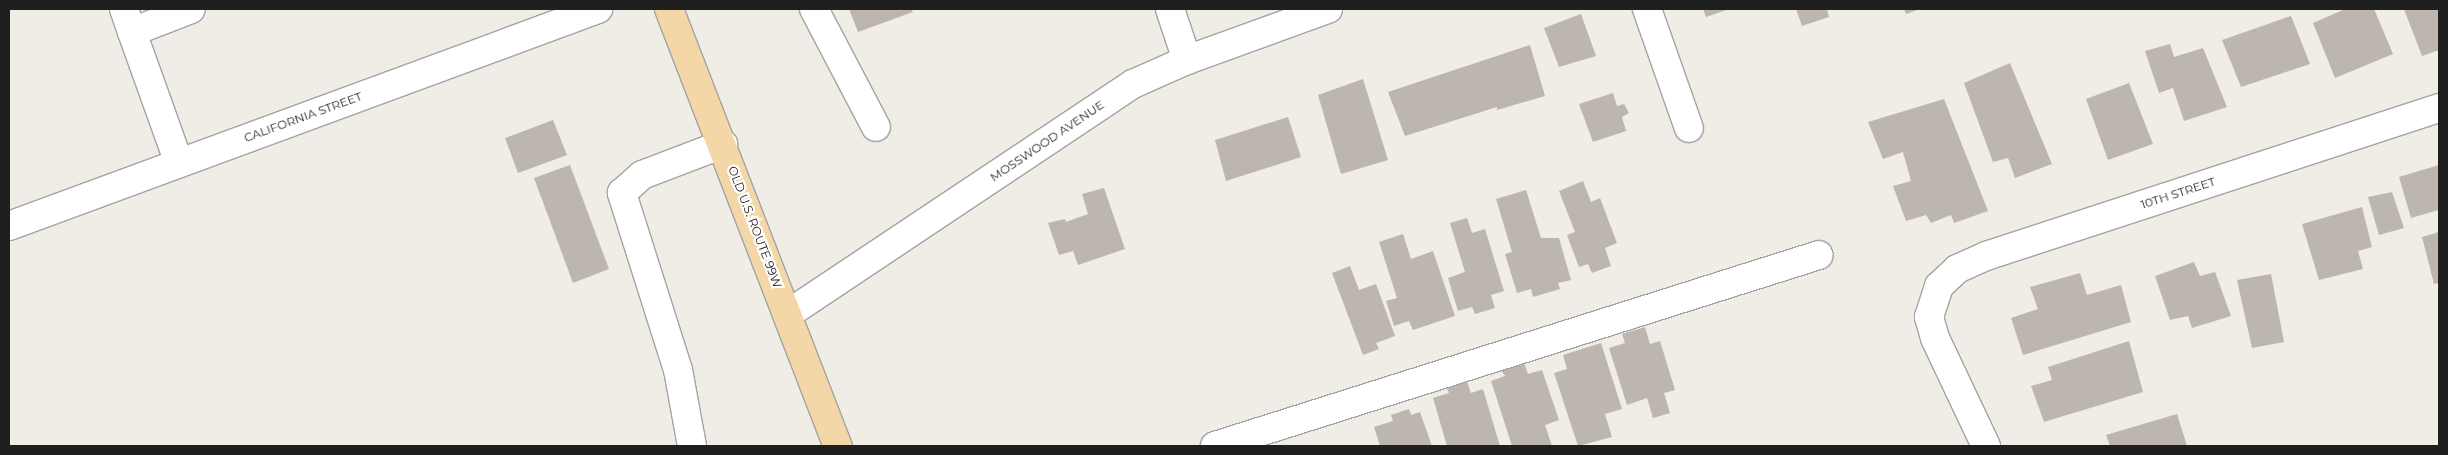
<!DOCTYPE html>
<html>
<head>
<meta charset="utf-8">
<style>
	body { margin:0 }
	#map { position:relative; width:2448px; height:455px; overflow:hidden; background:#efede6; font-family:Montserrat,sans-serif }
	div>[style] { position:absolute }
	.building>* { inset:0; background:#bcb6af }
	.roads { filter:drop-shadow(1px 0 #a3a3a3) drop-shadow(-1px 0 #a3a3a3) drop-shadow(0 1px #a3a3a3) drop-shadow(0 -1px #a3a3a3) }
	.minor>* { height:28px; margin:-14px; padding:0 14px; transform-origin:14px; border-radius:14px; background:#fff }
	.major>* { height:28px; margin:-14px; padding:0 14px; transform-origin:14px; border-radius:14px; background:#f4d7a6 }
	span { translate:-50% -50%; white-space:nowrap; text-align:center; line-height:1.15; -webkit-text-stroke:4.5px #fff; paint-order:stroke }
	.street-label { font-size:12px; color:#1f1f1f }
	.frame { position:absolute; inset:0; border:10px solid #1f1f1f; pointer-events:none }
</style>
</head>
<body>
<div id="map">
	<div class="building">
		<i style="clip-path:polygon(849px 9px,911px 9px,913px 12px,858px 32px)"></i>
		<i style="clip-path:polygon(1703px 9px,1729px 9px,1706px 17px)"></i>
		<i style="clip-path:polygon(1796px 9px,1827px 9px,1829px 17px,1802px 26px)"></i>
		<i style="clip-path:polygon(1904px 9px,1920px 9px,1906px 14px)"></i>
		<i style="clip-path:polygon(2345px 9px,2374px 9px,2393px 54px,2335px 78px,2313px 23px)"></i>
		<i style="clip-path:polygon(2404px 9px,2439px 9px,2439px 50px,2422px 56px)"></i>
		<i style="clip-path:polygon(1581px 14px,1596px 56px,1559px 67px,1544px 28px)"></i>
		<i style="clip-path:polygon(2291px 16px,2310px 64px,2241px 87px,2222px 40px)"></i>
		<i style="clip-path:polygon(2170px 44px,2174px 57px,2203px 48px,2227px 107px,2184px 121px,2173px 88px,2159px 93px,2145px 51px)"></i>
		<i style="clip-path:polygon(1530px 45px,1545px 96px,1497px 110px,1497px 107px,1405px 136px,1388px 92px)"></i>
		<i style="clip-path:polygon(2010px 63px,2052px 164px,2015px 178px,2008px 158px,1993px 162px,1964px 83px)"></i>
		<i style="clip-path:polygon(1363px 79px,1388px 160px,1341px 174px,1318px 95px)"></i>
		<i style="clip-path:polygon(2129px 83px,2153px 144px,2108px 160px,2086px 99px)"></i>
		<i style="clip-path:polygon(1613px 93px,1617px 106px,1624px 104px,1629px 113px,1622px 117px,1626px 131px,1593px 142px,1579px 104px)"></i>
		<i style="clip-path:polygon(1944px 99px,1988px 211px,1954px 223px,1951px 215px,1931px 223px,1926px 215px,1906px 221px,1893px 186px,1911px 181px,1903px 152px,1883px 159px,1868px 122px)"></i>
		<i style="clip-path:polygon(1288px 117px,1301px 157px,1226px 181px,1215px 140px)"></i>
		<i style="clip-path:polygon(553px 120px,567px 155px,518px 173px,505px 138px)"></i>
		<i style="clip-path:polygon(570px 165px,609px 269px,573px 283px,534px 178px)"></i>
		<i style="clip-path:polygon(2439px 165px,2439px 210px,2411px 218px,2399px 177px)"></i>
		<i style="clip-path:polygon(1583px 181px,1591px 202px,1600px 198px,1617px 243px,1605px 248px,1611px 266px,1592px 273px,1588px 264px,1579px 267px,1567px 235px,1575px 232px,1559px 191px)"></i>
		<i style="clip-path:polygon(1104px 188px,1125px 249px,1078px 265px,1073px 251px,1059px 255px,1048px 223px,1065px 219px,1066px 222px,1088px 214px,1082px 194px)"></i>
		<i style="clip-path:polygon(1526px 190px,1541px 238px,1559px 238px,1571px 280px,1558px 283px,1560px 289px,1533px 297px,1531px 289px,1517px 293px,1505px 254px,1512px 252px,1496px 199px)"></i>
		<i style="clip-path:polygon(2392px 192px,2404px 228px,2379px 235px,2368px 197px)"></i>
		<i style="clip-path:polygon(2362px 207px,2372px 247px,2358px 251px,2363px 269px,2319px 280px,2302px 224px)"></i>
		<i style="clip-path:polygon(1467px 218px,1472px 233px,1485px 229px,1504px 291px,1491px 295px,1495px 308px,1475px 314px,1472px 307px,1458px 311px,1448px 278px,1465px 272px,1450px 223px)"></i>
		<i style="clip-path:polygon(2439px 232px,2439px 283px,2434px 284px,2422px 237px)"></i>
		<i style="clip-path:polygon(1403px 234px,1411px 259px,1433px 251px,1455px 316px,1413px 330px,1409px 321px,1394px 326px,1386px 301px,1397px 298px,1379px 242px)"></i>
		<i style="clip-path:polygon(2194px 262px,2200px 276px,2215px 272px,2231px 316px,2192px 328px,2188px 316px,2170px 320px,2155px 276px)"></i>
		<i style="clip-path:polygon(1350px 266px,1359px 290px,1376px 284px,1395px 336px,1376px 343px,1379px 349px,1363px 355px,1332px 273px)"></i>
		<i style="clip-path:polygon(2080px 273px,2087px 295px,2121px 285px,2131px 322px,2023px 355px,2011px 318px,2038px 309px,2030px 287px)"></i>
		<i style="clip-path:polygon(2271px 274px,2284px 342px,2252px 348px,2237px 280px)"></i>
		<i style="clip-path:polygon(1645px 327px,1650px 344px,1660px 341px,1675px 390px,1664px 393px,1670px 413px,1653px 418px,1647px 398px,1627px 405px,1609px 348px,1625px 343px,1622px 334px)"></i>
		<i style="clip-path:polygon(2129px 341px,2143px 392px,2044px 422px,2031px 386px,2052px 380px,2048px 367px)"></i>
		<i style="clip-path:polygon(1601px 343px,1622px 409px,1605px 414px,1612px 437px,1578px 446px,1554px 373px,1567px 369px,1563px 355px)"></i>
		<i style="clip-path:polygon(1524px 363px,1528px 374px,1542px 370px,1559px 420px,1545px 425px,1552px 446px,1512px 446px,1491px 381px,1505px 376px,1501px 370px)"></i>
		<i style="clip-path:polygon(1466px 379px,1471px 393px,1483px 389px,1500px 446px,1447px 446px,1433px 398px,1449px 393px,1446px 386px)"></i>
		<i style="clip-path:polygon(1409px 409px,1411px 415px,1420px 412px,1432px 446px,1380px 446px,1374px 427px,1393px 421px,1391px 415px)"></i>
		<i style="clip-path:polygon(2177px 414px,2187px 446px,2110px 446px,2106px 435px)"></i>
	</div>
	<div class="roads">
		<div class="minor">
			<i style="left:124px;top:9px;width:24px;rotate:71deg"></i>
			<i style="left:132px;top:32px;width:63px;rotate:-21.3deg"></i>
			<i style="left:814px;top:9px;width:133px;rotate:62.3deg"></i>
			<i style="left:1170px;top:9px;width:54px;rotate:71.6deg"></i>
			<i style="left:1647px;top:9px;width:126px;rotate:70.6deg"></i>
			<i style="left:132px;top:32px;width:139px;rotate:70.3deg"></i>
			<i style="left:9px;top:226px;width:628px;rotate:-20.22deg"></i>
			<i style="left:788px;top:314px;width:415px;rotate:-33.7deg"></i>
			<i style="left:1133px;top:84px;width:59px;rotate:-24deg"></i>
			<i style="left:1187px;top:60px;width:150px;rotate:-19.9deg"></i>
			<i style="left:692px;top:446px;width:77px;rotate:-100.4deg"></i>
			<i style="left:678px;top:370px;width:186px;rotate:-107.6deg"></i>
			<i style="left:622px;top:193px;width:27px;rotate:-42deg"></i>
			<i style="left:642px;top:175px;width:87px;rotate:-20.9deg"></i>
			<i style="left:1215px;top:446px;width:633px;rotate:-17.55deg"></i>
			<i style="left:1986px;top:446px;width:119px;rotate:-115.3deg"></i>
			<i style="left:1935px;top:338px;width:22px;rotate:-106deg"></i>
			<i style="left:1929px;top:317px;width:33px;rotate:-72deg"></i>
			<i style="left:1939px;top:286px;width:25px;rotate:-43deg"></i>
			<i style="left:1957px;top:269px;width:32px;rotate:-24deg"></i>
			<i style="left:1986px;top:256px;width:477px;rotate:-18.1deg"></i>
		</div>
		<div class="major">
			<i style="left:669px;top:9px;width:469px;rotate:68.9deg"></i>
		</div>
	</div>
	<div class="street-label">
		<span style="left:303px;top:117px;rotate:-20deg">CALIFORNIA STREET</span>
		<span style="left:1047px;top:141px;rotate:-34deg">MOSSWOOD AVENUE</span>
		<span style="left:2178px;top:193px;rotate:-18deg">10TH STREET</span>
		<span style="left:755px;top:227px;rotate:69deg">OLD U.S. ROUTE 99W</span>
	</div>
	<div class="frame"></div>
</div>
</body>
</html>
